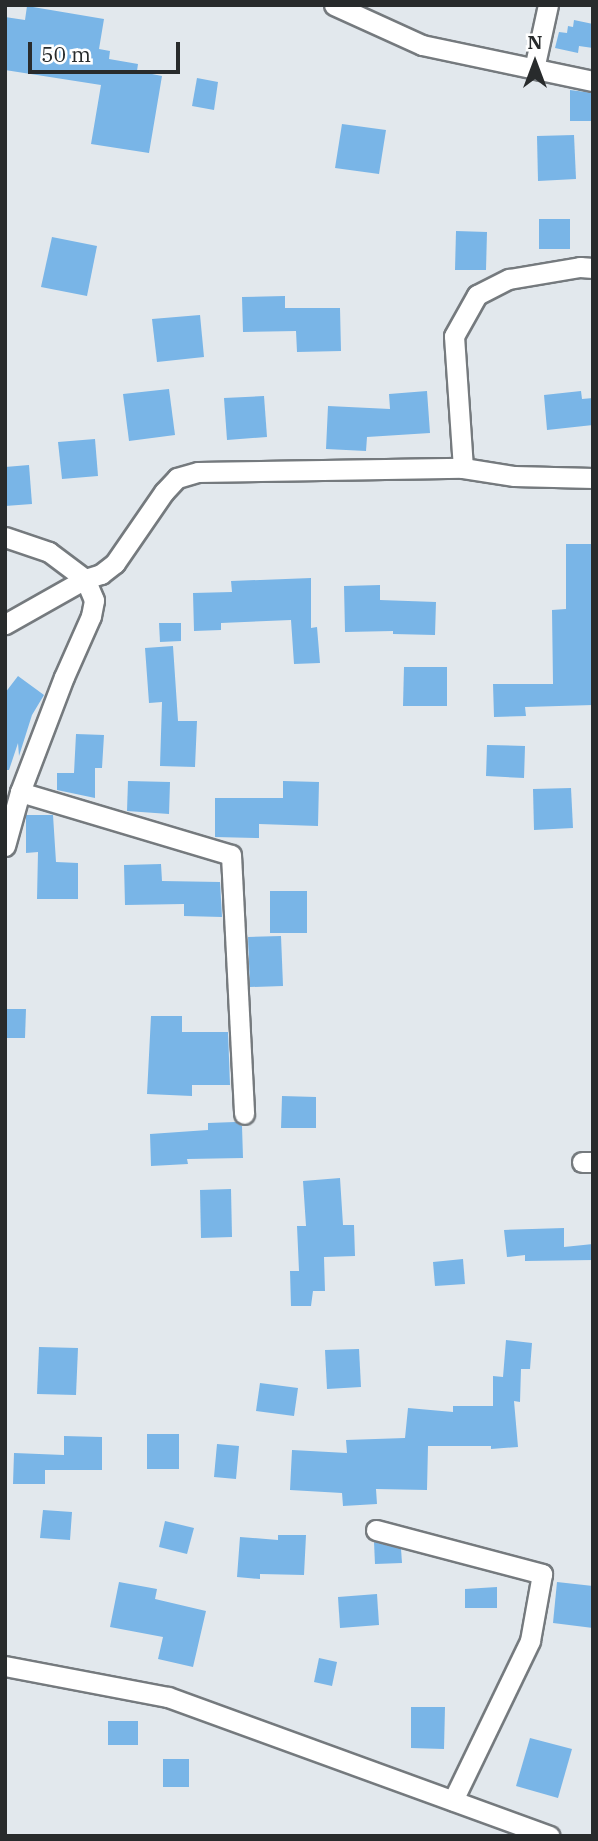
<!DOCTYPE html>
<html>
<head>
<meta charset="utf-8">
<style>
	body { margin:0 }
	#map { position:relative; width:598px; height:1841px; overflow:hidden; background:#e2e8ed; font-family:"IBM Plex Serif",serif }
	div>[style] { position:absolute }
	.building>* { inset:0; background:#79b5e7 }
	.roads { filter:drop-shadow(2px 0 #757a7e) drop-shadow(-2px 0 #757a7e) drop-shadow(0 2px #757a7e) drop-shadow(0 -2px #757a7e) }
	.street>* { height:19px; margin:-9.5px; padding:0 9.5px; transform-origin:9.5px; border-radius:9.5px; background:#fff }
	span { translate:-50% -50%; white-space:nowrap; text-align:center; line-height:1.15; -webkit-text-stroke:7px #fff; paint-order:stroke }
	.frame { position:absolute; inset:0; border:7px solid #282b2c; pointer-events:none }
	.north { position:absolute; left:500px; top:28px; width:70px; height:70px; -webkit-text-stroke:5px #fff; paint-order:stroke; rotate:0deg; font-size:19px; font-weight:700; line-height:28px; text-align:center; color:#282b2c }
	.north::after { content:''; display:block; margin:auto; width:24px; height:32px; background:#282b2c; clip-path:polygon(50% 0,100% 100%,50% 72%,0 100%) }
	.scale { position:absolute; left:28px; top:42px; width:152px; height:32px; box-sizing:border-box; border:4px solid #282b2c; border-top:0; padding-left:9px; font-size:21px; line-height:24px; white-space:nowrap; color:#282b2c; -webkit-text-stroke:5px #fff; paint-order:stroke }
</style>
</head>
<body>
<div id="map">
	<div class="building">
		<i style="clip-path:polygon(27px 6px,104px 19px,99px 49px,110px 51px,109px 59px,138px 64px,137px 71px,162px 76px,149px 153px,91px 144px,101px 85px,5px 70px,5px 17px,25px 20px)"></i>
		<i style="clip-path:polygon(574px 20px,593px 24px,593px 48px,579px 46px,578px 53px,555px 48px,559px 32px,567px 33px,568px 26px,573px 27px)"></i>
		<i style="clip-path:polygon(197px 78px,218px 82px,214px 110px,192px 106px)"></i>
		<i style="clip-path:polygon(570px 90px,593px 93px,593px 121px,570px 121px)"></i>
		<i style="clip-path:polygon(342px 124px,386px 130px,379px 174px,335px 168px)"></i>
		<i style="clip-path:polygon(574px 135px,576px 179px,538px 181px,537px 136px)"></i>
		<i style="clip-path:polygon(539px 219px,570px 219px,570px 249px,539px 249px)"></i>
		<i style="clip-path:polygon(456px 231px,487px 232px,486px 270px,455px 270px)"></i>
		<i style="clip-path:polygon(52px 237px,97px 246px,87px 296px,41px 287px)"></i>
		<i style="clip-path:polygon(285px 296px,285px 308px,340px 308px,341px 351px,297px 352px,296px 331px,243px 332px,242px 297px)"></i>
		<i style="clip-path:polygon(200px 315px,204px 357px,157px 362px,152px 319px)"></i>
		<i style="clip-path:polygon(169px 389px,175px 435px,129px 441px,123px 394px)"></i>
		<i style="clip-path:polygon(427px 391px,430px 433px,367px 437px,366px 451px,326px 449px,328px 406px,390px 409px,389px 394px)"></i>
		<i style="clip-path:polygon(581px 391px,582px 399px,593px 398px,593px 425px,547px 430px,544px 395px)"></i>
		<i style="clip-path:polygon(264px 396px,267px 437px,227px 440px,224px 398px)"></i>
		<i style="clip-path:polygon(95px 439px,98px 476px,62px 479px,58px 442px)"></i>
		<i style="clip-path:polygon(29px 465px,32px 504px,5px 506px,5px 467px)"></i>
		<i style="clip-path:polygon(566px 544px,593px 544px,593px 705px,525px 707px,526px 716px,494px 717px,493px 684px,553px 684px,552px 610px,566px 609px)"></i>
		<i style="clip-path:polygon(311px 578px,311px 628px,317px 627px,320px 663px,294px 664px,291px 620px,221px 623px,221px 630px,194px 631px,193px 593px,232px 592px,231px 581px)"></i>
		<i style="clip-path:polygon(380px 585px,380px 600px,436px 602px,435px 635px,393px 634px,393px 631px,345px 632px,344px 586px)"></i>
		<i style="clip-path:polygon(159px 623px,181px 623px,181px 641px,160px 642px)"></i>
		<i style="clip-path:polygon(173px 646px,178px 721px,197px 721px,195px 767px,160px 766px,162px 702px,149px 703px,145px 648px)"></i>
		<i style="clip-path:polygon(404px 667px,447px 667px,447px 706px,403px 706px)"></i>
		<i style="clip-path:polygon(18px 676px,44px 695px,32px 715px,19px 756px,18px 743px,9px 770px,5px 770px,5px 693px)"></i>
		<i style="clip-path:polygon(76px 734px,104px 735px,102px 768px,95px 768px,95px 798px,57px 790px,57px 773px,74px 773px)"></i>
		<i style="clip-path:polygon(487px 745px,525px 746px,524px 778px,486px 776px)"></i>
		<i style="clip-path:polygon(128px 781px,170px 782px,169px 814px,127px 811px)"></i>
		<i style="clip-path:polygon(283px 781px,319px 782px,318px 826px,259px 824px,259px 838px,215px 837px,215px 798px,283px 798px)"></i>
		<i style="clip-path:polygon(571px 788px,573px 828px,534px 830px,533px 789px)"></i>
		<i style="clip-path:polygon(26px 815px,53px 815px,56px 862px,78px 863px,78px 899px,37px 899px,38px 852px,26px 853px)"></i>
		<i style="clip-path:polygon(161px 864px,162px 881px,220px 882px,222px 917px,184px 916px,184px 904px,125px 905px,124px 865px)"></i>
		<i style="clip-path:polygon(270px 891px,307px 891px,307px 933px,270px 933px)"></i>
		<i style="clip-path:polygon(281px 936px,283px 986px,250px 987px,248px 937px)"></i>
		<i style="clip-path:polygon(5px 1009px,26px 1009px,25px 1038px,5px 1038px)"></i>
		<i style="clip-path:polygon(151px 1016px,182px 1016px,182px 1032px,228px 1032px,230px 1085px,192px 1085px,192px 1096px,147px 1094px)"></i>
		<i style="clip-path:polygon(282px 1096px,316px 1097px,316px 1128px,281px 1128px)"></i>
		<i style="clip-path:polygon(235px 1122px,242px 1126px,243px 1158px,187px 1159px,188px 1164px,151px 1166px,150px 1134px,208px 1130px,208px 1123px)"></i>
		<i style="clip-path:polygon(340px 1178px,343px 1225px,354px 1225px,355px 1256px,324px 1257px,325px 1291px,313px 1291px,311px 1306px,291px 1306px,290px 1271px,299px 1271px,297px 1226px,306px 1226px,303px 1181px)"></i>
		<i style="clip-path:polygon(231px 1189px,232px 1237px,201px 1238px,200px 1190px)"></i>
		<i style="clip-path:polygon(564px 1228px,564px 1247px,593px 1244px,593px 1260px,525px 1261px,525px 1255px,507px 1257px,504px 1230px)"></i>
		<i style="clip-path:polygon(463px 1259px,465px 1284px,435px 1286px,433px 1262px)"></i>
		<i style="clip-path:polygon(506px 1340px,532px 1343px,530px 1369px,521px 1369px,520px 1402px,514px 1401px,518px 1447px,491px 1449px,491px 1446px,428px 1446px,427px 1490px,376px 1489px,377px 1504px,343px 1506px,342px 1493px,290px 1490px,292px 1450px,347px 1453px,346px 1440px,405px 1438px,408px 1408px,453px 1412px,453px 1406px,493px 1406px,493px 1376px,503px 1377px)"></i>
		<i style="clip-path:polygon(39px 1347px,78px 1348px,76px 1395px,37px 1394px)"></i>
		<i style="clip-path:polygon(359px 1349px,361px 1387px,327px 1389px,325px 1350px)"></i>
		<i style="clip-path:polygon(260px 1383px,298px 1388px,294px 1416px,256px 1411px)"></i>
		<i style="clip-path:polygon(147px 1434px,179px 1434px,179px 1469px,147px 1469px)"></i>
		<i style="clip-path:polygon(64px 1436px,102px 1437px,102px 1470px,45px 1470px,45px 1484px,13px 1484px,14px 1453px,64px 1455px)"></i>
		<i style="clip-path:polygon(217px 1444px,239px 1446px,236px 1479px,214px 1477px)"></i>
		<i style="clip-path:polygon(43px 1510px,72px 1512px,70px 1540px,40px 1538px)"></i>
		<i style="clip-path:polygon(165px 1521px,194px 1528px,187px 1554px,159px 1547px)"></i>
		<i style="clip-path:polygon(278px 1535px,306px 1535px,304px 1575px,260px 1574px,260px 1579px,237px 1577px,240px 1537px,278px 1540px)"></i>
		<i style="clip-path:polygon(374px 1542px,401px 1549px,402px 1563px,375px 1564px)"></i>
		<i style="clip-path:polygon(119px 1582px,157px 1589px,155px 1599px,206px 1611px,193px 1667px,158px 1659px,163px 1637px,110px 1627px)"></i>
		<i style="clip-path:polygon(557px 1582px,593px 1586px,593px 1628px,553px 1623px)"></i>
		<i style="clip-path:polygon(497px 1587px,497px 1608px,465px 1608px,465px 1589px)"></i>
		<i style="clip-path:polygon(377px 1594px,379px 1625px,340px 1628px,338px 1597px)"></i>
		<i style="clip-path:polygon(319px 1658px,337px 1662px,332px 1686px,314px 1682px)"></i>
		<i style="clip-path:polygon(411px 1707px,445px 1707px,444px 1749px,411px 1748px)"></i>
		<i style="clip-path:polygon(108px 1721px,138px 1721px,138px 1745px,108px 1745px)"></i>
		<i style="clip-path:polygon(530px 1738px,572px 1749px,558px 1798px,516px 1786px)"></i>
		<i style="clip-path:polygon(163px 1759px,189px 1759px,189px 1787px,163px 1787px)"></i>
	</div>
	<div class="roads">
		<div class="street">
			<i style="left:334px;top:5px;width:97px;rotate:24.4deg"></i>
			<i style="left:422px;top:45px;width:175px;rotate:11.9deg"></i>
			<i style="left:534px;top:69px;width:66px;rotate:-77.7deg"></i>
			<i style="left:463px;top:468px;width:132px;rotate:-93.9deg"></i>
			<i style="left:454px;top:336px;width:47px;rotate:-60.7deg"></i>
			<i style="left:477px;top:295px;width:36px;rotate:-27deg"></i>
			<i style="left:509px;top:279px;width:72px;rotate:-9.6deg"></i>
			<i style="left:580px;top:267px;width:13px;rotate:4deg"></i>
			<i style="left:5px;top:537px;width:46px;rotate:18.8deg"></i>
			<i style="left:49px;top:552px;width:45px;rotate:36.9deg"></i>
			<i style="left:85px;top:579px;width:92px;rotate:150.6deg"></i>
			<i style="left:20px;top:792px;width:220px;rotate:16.6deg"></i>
			<i style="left:231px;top:855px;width:259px;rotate:87.1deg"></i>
			<i style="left:5px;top:846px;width:56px;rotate:-74.5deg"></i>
			<i style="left:20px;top:792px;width:123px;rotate:-69.1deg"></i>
			<i style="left:64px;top:677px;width:67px;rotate:-66.1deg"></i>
			<i style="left:91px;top:616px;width:16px;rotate:-79deg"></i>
			<i style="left:94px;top:600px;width:23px;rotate:-113deg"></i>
			<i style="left:85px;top:579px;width:17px;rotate:-17deg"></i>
			<i style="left:101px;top:574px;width:18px;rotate:-38deg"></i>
			<i style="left:115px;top:563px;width:86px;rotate:-55.4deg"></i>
			<i style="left:164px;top:492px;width:19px;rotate:-47deg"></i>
			<i style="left:177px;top:478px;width:22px;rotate:-16deg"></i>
			<i style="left:198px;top:472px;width:265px;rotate:-0.9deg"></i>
			<i style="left:463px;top:468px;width:52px;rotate:8.9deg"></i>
			<i style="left:514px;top:476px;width:79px;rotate:1.5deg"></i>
			<i style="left:582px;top:1162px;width:11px"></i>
			<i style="left:376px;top:1530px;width:172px;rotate:14.8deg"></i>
			<i style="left:542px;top:1574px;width:68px;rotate:100.2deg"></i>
			<i style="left:530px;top:1641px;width:177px;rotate:115.8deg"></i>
			<i style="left:5px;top:1666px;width:166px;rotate:10.8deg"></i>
			<i style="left:168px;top:1697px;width:406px;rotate:20deg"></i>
		</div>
	</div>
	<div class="frame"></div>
	<div class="north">N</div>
	<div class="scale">50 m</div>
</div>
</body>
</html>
